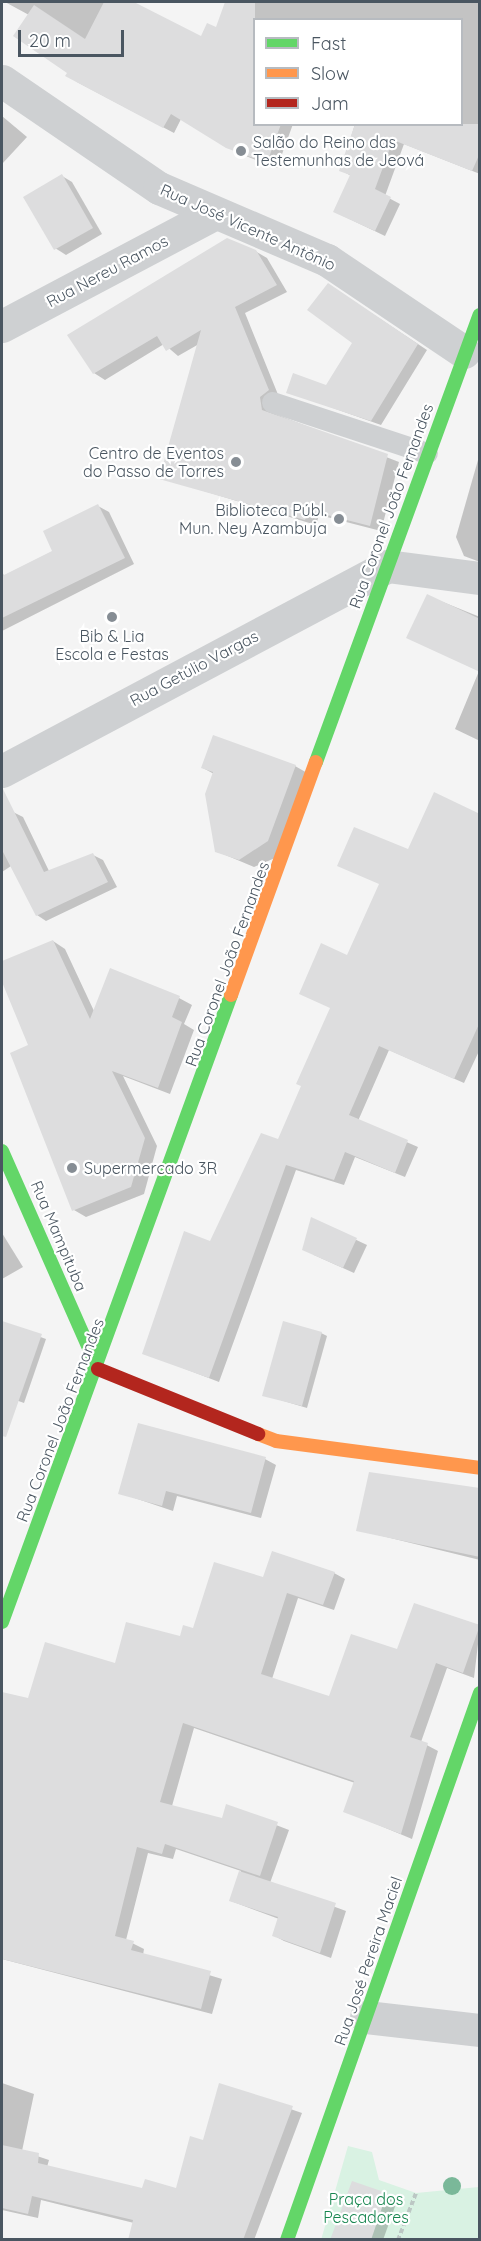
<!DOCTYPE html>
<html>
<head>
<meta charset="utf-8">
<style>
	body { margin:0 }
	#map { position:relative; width:481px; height:2241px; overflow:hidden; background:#f4f4f4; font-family:Quicksand,sans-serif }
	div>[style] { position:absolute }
	.green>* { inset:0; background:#d9f2e3 }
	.shadow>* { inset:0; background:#0003 }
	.building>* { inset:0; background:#ddddde }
	.path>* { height:4px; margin-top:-2px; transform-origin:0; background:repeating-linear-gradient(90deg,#bcc7c4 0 4.5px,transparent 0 7.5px) }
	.lane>* { height:21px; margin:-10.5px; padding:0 10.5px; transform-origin:10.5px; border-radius:10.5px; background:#ced0d2 }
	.street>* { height:33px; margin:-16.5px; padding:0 16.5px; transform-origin:16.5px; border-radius:16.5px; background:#ced0d2 }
	.fast>* { height:14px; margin:-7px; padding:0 7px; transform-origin:7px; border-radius:7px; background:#63d668 }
	.slow>* { height:14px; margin:-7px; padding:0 7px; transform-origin:7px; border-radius:7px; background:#ff974d }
	.jam>* { height:14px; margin:-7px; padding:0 7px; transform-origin:7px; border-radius:7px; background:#b3261e }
	.trees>* { width:18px; height:18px; margin:-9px; border-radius:50%; background:#7ab899 }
	.dots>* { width:16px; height:16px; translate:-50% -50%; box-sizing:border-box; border:3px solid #fff; border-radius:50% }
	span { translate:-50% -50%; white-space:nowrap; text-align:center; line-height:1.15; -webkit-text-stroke:4.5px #fff; paint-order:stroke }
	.poi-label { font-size:16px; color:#4a5661 }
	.left { translate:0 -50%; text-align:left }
	.right { translate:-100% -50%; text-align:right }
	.street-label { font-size:16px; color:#4a5661 }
	.park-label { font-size:16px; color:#17864f }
	.frame { position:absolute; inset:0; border:3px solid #4a5661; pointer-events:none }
	.legend { position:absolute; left:253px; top:18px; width:210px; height:108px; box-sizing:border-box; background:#fff; border:2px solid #b7bbc0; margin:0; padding:8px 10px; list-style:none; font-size:18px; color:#4a5661 }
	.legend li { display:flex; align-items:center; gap:12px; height:30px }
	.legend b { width:30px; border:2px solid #b7bbc0 }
	.scale { position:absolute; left:18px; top:30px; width:106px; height:27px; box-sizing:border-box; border:3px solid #4a5661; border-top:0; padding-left:8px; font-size:18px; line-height:21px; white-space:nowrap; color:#4a5661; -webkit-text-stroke:4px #fff; paint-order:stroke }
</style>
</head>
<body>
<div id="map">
	<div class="green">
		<i style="clip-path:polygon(348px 2146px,372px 2152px,379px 2180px,416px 2193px,479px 2187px,479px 2239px,321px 2240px)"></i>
	</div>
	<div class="shadow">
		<i style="clip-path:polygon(5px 2px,131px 2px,202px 38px,217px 29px,227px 2px,480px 2px,480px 174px,404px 144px,385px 196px,400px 204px,385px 236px,335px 212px,351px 176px,341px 170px,355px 124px,462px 124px,462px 20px,255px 20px,255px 124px,293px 124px,277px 168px,238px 153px,181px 119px,174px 133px,77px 82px,29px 15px)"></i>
		<i style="clip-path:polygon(2px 116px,27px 137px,2px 164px)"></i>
		<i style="clip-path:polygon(62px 176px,72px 182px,102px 234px,66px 255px,55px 248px)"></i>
		<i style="clip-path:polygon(255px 251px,267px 258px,287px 292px,245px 313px,279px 397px,270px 412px,399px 462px,381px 531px,319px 515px,316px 525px,161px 478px,199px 344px,178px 356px,164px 344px,105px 380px,94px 373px)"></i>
		<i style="clip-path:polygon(338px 291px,427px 350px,381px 425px,288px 392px,327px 387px,354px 342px)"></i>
		<i style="clip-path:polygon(480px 453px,480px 562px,464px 556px,456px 537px)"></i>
		<i style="clip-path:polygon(98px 506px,109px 512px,134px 564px,2px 631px,2px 571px,4px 576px,54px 552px)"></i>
		<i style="clip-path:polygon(428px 596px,480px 617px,480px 741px,455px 729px,479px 671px)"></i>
		<i style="clip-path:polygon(295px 766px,309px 774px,275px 858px,254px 867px,216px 851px,214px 774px,203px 768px)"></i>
		<i style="clip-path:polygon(13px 812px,23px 817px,49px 871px,93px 855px,103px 860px,117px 887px,46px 921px,37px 915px,11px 866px,2px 872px,2px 818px)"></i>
		<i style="clip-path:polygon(339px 865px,480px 891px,480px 1049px,464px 1083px,389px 1050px,358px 1121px,418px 1147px,405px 1177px,355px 1157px,344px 1185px,296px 1170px,219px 1382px,144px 1353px,279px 1141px,303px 1086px,381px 884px)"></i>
		<i style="clip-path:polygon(53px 941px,65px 949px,94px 1011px,179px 998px,192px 1005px,184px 1024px,194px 1030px,170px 1094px,123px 1076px,157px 1146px,144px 1194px,86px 1217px,74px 1210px,30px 1046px,2px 978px,2px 963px)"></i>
		<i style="clip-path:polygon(312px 1219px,367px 1245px,354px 1273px,314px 1255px)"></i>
		<i style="clip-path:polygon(2px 1233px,23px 1267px,2px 1279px)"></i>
		<i style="clip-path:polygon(2px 1323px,46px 1339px,24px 1403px,2px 1395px)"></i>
		<i style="clip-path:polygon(321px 1333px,327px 1336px,307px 1408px,264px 1395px)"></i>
		<i style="clip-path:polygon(265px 1459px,276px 1465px,261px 1518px,177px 1496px,173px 1511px,120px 1493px)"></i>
		<i style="clip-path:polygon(480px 1489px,480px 1560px,358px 1530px)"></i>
		<i style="clip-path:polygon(334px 1573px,345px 1579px,334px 1610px,298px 1598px,272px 1679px,330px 1698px,397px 1651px,415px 1605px,480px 1627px,474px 1678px,447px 1668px,421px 1742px,438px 1751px,412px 1839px,345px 1811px,355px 1783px,194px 1728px,172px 1806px,223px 1820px,227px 1806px,289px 1830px,270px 1883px,346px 1911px,331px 1958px,284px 1941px,273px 1935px,279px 1919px,231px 1901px,241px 1871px,176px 1849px,173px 1859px,148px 1853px,126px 1940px,144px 1949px,143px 1955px,222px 1979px,212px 2014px,2px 1959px,2px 1859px,11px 1816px,2px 1813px,2px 1693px,29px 1700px,181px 1638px,264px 1579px)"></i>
		<i style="clip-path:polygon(2px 2083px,34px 2094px,22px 2151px,49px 2160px,47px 2167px,143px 2190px,177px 2190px,204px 2142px,220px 2085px,302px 2113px,254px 2240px,129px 2240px,134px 2223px,41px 2200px,38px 2218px,2px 2210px)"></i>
		<i style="clip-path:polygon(353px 2182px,397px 2201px,383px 2240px,337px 2240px)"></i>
	</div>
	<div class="building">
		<i style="clip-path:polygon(104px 2px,134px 2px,201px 36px,207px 23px,216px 27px,225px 2px,255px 2px,255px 124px,281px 124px,267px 163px,226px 148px,171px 114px,163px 128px,65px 76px,67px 73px,13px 36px,34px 5px,85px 39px)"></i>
		<i style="clip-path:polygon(355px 124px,480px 124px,480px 153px,472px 171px,393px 140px,375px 189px,391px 197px,375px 231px,333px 212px,350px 175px,339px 171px)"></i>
		<i style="clip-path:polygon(62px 174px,93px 228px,54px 250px,23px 197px)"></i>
		<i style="clip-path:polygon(227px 238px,256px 250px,277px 285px,235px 307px,269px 390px,260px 397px,262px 410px,388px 454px,370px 526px,308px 510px,305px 520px,159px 479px,201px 330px,166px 351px,157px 336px,93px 374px,67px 335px)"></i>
		<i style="clip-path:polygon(328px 283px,418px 344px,371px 421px,286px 393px,293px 373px,326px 385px,352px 343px,307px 310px)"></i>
		<i style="clip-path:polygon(98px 504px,125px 558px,2px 618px,2px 576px,52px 551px,43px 531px)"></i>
		<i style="clip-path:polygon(427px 594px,480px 619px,480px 672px,406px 638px)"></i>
		<i style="clip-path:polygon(213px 735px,296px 765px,268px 841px,239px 860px,215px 852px,205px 794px,213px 772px,201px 768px)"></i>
		<i style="clip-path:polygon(3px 789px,44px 872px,93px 853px,108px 882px,36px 916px,2px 850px)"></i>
		<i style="clip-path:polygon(434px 792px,480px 814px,480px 1022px,454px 1079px,379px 1046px,349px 1115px,408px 1140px,395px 1173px,345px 1152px,334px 1180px,286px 1165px,209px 1378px,142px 1354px,184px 1231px,210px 1241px,261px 1133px,278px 1139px,301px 1086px,296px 1084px,330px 1008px,299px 994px,321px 943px,347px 955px,379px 884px,337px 866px,354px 827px,408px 849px)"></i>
		<i style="clip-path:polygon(53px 940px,90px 1019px,110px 968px,180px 996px,172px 1017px,182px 1022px,158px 1088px,112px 1071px,145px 1138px,131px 1187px,72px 1211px,10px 1053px,28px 1045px,2px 982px,2px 961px)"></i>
		<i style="clip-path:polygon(311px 1217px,357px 1238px,343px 1268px,302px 1250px)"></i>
		<i style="clip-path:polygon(2px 1321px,42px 1334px,6px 1437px,2px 1436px)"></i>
		<i style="clip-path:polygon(283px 1321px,322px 1332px,302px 1406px,262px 1396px)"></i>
		<i style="clip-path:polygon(138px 1423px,266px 1457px,251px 1513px,166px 1491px,162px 1506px,118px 1494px)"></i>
		<i style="clip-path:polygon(369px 1472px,480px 1488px,480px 1557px,356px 1531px)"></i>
		<i style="clip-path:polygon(272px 1551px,335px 1572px,323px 1605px,287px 1593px,261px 1674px,329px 1696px,351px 1634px,397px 1649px,414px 1603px,480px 1625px,463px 1673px,436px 1663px,410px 1737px,428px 1743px,401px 1834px,343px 1812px,354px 1781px,183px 1723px,160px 1802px,222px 1818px,226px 1804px,278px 1822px,260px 1876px,165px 1844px,162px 1854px,137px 1847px,115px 1936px,134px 1941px,131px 1950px,211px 1971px,201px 2009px,2px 1959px,2px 1692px,28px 1698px,45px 1642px,115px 1663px,126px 1622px,180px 1636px,183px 1625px,193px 1628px,214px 1562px,263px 1577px)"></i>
		<i style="clip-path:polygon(239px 1871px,336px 1903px,320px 1953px,272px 1936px,278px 1917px,229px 1901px)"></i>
		<i style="clip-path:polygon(219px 2083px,293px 2106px,243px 2240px,128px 2240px,133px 2220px,32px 2196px,28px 2214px,2px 2208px,2px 2145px,39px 2153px,38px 2163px,142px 2188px,145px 2179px,176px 2188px,190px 2136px,203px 2140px)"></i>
		<i style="clip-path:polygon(352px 2181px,387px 2193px,371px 2240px,330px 2240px)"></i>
	</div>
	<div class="path">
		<i style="left:398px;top:2240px;width:50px;rotate:-69deg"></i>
	</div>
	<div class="lane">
		<i style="left:272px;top:402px;width:163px;rotate:18.2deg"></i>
	</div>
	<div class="street">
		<i style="left:2px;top:81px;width:190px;rotate:34.3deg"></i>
		<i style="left:159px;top:188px;width:183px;rotate:23.2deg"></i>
		<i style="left:327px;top:260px;width:165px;rotate:33.9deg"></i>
		<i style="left:2px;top:326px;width:238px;rotate:-27.9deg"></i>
		<i style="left:2px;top:771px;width:436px;rotate:-28deg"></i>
		<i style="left:387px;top:566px;width:94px;rotate:7.4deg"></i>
		<i style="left:366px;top:2017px;width:115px;rotate:6.5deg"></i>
	</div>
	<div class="fast">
		<i style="left:316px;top:762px;width:476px;rotate:-69.9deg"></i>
		<i style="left:2px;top:1151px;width:238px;rotate:66.2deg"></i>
		<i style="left:2px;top:1622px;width:668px;rotate:-69.94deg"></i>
		<i style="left:287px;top:2240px;width:580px;rotate:-70.57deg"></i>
	</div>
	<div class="slow">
		<i style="left:231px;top:995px;width:248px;rotate:-70deg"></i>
		<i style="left:258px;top:1434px;width:19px;rotate:21deg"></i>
		<i style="left:276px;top:1441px;width:206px;rotate:7.5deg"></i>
	</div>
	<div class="jam">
		<i style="left:98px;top:1369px;width:173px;rotate:22.1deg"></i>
	</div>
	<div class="trees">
		<i style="left:452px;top:2186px"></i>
	</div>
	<div class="dots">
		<i style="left:241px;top:151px;background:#868d94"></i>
		<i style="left:236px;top:462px;background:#868d94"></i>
		<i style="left:339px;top:519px;background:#868d94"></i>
		<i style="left:112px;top:617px;background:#868d94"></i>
		<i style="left:72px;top:1168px;background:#868d94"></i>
	</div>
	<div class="poi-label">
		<span class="left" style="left:253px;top:151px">Salão do Reino das<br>Testemunhas de Jeová</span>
		<span class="right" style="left:224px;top:462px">Centro de Eventos<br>do Passo de Torres</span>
		<span class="right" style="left:327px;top:519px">Biblioteca Públ.<br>Mun. Ney Azambuja</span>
		<span style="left:112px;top:645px">Bib &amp; Lia<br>Escola e Festas</span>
		<span class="left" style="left:84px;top:1168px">Supermercado 3R</span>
	</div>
	<div class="street-label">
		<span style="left:248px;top:227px;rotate:24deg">Rua José Vicente Antônio</span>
		<span style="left:107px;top:271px;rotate:-28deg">Rua Nereu Ramos</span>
		<span style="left:391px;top:506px;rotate:-70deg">Rua Coronel João Fernandes</span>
		<span style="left:194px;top:668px;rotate:-28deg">Rua Getúlio Vargas</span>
		<span style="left:227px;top:964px;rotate:-70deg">Rua Coronel João Fernandes</span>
		<span style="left:59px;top:1236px;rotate:67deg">Rua Mampituba</span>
		<span style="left:60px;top:1420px;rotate:-69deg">Rua Coronel João Fernandes</span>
		<span style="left:368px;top:1961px;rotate:-71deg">Rua José Pereira Maciel</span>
	</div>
	<div class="park-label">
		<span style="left:366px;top:2208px">Praça dos<br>Pescadores</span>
	</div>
	<div class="frame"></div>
	<ul class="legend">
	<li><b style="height:8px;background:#63d668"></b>Fast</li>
	<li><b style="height:8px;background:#ff974d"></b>Slow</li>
	<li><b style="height:8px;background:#b3261e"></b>Jam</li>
	</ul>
	<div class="scale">20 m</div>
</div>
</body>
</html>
